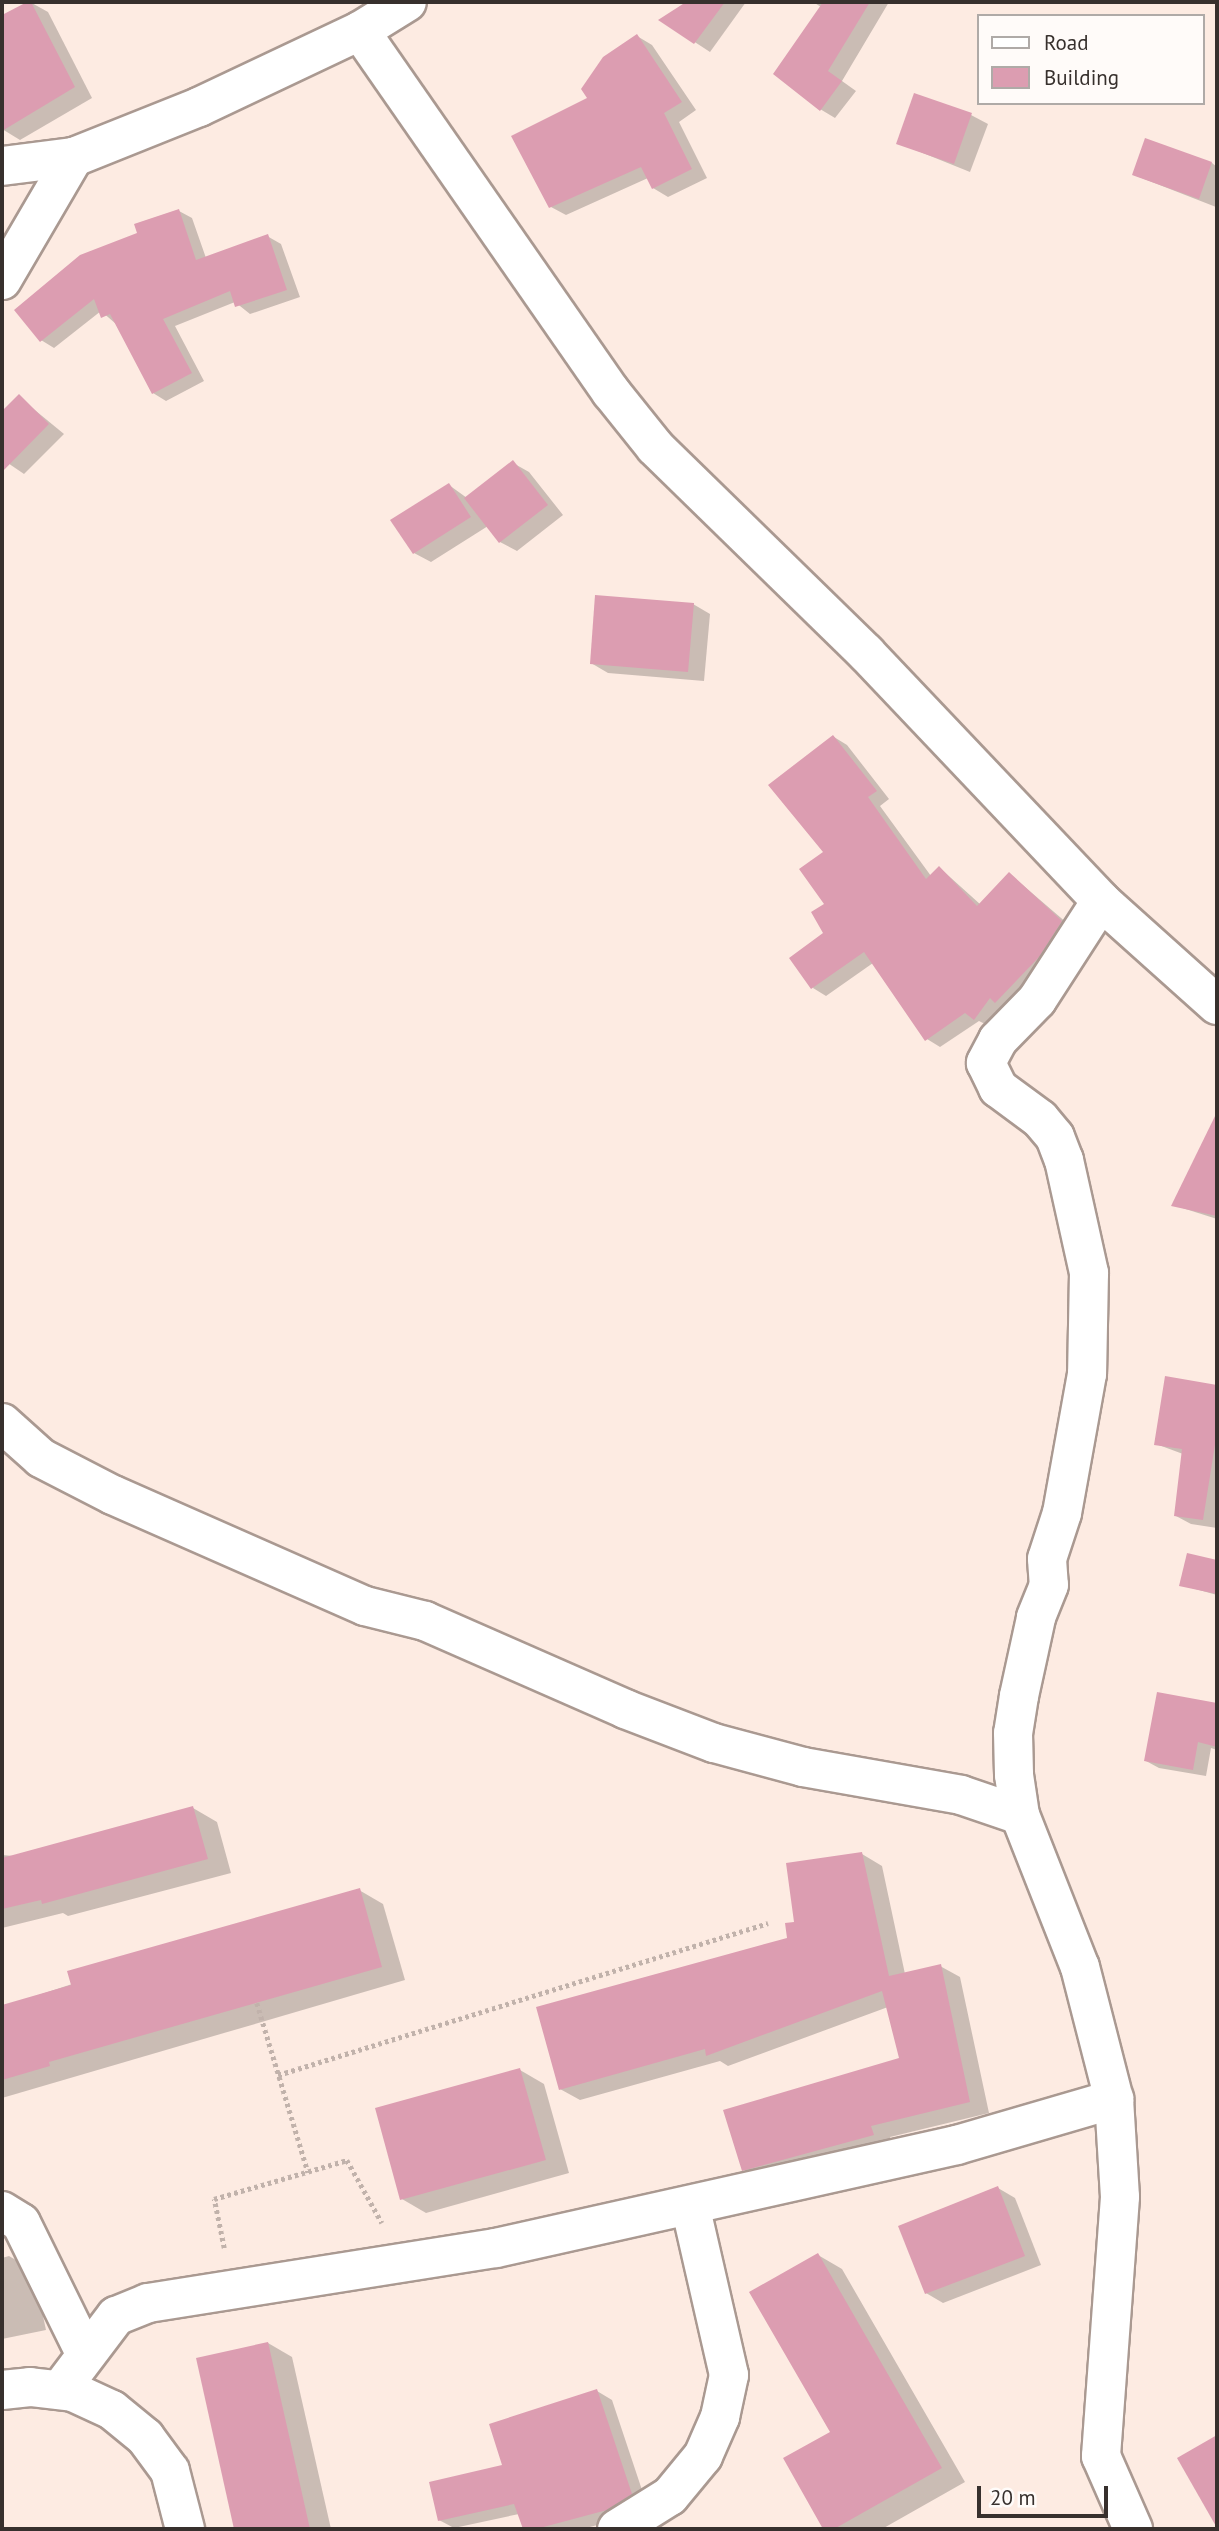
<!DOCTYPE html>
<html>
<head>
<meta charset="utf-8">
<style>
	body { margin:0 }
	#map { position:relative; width:1219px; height:2531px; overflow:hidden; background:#fdebe2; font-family:"PT Sans",sans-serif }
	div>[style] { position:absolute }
	.shadow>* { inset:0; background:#0003 }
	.building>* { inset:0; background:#dc9db1 }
	.path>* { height:4.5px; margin-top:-2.25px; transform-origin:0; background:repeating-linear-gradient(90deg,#c1b2ab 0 3.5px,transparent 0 7px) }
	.roads { filter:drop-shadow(2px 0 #aa9991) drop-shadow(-2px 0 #aa9991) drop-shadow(0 2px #aa9991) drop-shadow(0 -2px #aa9991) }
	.minor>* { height:38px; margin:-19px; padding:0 19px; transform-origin:19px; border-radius:19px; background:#fff }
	span { translate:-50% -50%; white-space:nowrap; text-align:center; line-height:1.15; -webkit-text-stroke:5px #fffbf9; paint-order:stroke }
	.frame { position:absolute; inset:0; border:4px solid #37302d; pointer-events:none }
	.legend { position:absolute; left:977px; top:14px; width:228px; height:91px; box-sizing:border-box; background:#fffbf9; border:2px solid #afaaa7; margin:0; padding:9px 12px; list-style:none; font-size:21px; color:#37302d }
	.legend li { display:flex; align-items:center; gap:14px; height:35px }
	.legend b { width:35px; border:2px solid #afaaa7 }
	.scale { position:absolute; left:977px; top:2486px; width:131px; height:32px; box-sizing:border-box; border:4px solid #37302d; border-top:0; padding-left:9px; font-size:21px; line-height:24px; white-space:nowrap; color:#37302d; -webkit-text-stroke:5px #fffbf9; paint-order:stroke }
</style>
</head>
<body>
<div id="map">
	<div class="shadow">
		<i style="clip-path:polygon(30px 2px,48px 12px,92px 98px,20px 140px,2px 129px,2px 17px)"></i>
		<i style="clip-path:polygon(689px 2px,746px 2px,710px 52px,661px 20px)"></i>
		<i style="clip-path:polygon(813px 2px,889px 2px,842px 81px,856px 91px,835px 118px,820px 109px,821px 7px)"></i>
		<i style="clip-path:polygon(637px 36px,652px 45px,696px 110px,679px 122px,707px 178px,668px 197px,653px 188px,648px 178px,566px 215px,551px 207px)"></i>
		<i style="clip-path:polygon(971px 115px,988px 124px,970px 172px,898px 143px)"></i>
		<i style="clip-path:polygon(1212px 163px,1217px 167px,1216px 207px,1134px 175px)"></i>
		<i style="clip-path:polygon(179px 211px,192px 218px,206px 258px,267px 236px,281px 244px,300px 297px,250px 314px,235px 302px,175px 326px,204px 381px,166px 401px,153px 393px,116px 324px,101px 311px,54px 348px,41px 340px,139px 234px)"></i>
		<i style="clip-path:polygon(19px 397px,64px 434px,24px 474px,2px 459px,2px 413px)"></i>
		<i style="clip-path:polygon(513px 463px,529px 472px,563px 515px,517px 551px,500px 542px,488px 526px,431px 562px,414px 553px,449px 485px,467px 498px)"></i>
		<i style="clip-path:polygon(693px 604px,710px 614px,704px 681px,608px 673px,591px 663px)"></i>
		<i style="clip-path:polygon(834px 737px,847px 745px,889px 799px,880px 806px,931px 876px,940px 868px,981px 905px,1010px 874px,1075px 930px,1010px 1009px,1003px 1006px,989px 1026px,979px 1021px,940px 1047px,927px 1039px,873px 963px,826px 996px,813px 988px,826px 934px)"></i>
		<i style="clip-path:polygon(1216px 1118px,1217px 1119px,1217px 1219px,1173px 1205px)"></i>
		<i style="clip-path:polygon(1166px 1378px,1217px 1386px,1217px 1528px,1191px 1524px,1176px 1516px,1183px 1454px,1156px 1444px)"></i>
		<i style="clip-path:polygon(1188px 1555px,1217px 1562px,1217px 1595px,1181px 1585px)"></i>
		<i style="clip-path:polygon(1158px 1694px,1217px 1704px,1217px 1750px,1211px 1748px,1206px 1776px,1159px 1768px,1146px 1761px)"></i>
		<i style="clip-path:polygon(193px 1808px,217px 1822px,231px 1873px,68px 1916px,63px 1913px,2px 1928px,2px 1855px,13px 1856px)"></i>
		<i style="clip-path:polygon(862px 1854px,882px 1866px,905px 1974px,940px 1966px,960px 1977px,989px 2113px,890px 2137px,893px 2146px,764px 2181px,743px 2169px,901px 2059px,888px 2007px,728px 2066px,720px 2061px,580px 2100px,560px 2089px,789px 1939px,795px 1924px)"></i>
		<i style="clip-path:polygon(359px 1890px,383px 1904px,405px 1980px,2px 2098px,2px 2007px)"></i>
		<i style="clip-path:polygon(520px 2070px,544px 2084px,569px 2173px,426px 2213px,402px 2199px)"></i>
		<i style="clip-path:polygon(998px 2188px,1015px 2198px,1041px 2265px,943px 2303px,926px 2293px)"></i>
		<i style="clip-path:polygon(818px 2255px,842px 2269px,965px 2482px,882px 2529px,826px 2529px,785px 2459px,832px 2433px)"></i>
		<i style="clip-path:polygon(9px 2256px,33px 2270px,46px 2330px,2px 2339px,2px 2258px)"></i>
		<i style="clip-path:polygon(268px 2343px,292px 2357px,331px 2529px,236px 2529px,198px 2359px)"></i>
		<i style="clip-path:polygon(597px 2391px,612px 2400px,646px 2502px,609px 2522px,582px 2529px,524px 2529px,519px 2514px,454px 2528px,439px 2520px)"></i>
	</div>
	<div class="building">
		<i style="clip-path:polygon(27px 2px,31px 2px,75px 87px,2px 131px,2px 15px)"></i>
		<i style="clip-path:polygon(686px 2px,725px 2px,694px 44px,658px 20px)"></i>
		<i style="clip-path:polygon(823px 2px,870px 2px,828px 71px,842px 81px,820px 111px,773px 74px)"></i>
		<i style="clip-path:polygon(637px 34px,682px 102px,664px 113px,692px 169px,652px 189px,641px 167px,549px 208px,511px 136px,587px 98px,581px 89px,603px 57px)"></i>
		<i style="clip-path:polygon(914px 93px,972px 113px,954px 164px,896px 144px)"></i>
		<i style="clip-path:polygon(1145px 138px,1212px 162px,1199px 199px,1132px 175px)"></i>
		<i style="clip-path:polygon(179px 209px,196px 260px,268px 234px,287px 290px,235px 307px,230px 291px,163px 319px,192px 373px,152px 394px,110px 314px,101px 318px,94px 299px,40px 342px,14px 310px,80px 255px,137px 233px,134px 224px)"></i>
		<i style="clip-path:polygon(19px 394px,49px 424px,2px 472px,2px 411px)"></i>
		<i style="clip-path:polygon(513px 460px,548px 505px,499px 543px,464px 498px)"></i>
		<i style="clip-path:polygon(449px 483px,471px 517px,413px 554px,390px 520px)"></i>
		<i style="clip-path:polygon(595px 595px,694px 603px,688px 672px,590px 664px)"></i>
		<i style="clip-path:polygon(833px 735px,877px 791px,868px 797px,926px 879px,939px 866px,977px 906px,1009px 872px,1062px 921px,1039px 957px,995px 1003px,990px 998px,974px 1020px,965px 1013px,925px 1041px,864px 952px,811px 989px,789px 958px,823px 933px,811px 912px,824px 904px,799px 869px,823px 852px,768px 785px)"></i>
		<i style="clip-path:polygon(1217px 1112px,1217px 1216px,1171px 1206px)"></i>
		<i style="clip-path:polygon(1165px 1376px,1217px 1385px,1217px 1432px,1203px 1520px,1174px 1516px,1182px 1449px,1154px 1445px)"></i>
		<i style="clip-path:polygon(1187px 1553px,1217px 1560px,1217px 1594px,1179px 1586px)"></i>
		<i style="clip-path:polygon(1157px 1692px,1217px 1703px,1217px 1747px,1198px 1742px,1193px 1770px,1144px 1761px)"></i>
		<i style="clip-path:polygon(193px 1806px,208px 1859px,42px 1904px,41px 1900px,2px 1909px,2px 1858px)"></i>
		<i style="clip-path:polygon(862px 1852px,889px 1976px,941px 1964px,970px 2102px,871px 2126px,874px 2135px,742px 2171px,723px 2110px,899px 2058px,882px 1991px,706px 2056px,705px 2049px,559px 2090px,536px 2007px,787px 1938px,785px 1923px,794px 1922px,786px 1863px)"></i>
		<i style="clip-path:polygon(360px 1888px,382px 1967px,49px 2062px,50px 2066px,2px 2080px,2px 2005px,71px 1985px,67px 1971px)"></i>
		<i style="clip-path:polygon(520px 2068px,546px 2160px,400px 2200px,375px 2108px)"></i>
		<i style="clip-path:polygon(998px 2186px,1025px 2256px,925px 2294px,898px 2226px)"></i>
		<i style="clip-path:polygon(818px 2253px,942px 2468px,834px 2529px,823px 2529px,783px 2458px,830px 2432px,749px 2292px)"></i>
		<i style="clip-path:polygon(268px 2342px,310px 2529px,234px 2529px,196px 2358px)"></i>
		<i style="clip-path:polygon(597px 2389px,632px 2494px,607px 2510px,536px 2529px,523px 2529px,514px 2504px,438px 2521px,429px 2482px,502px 2465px,489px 2424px)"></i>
		<i style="clip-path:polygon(1217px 2435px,1217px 2528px,1177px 2458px)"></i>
	</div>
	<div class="path">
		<i style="left:257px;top:2003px;width:177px;rotate:73.2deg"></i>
		<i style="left:278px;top:2075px;width:513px;rotate:-17.23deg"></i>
		<i style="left:224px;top:2248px;width:50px;rotate:-101.5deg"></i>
		<i style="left:214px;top:2199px;width:139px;rotate:-16.3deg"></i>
		<i style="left:347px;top:2160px;width:72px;rotate:60.9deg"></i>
	</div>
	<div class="roads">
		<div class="minor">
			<i style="left:360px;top:31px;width:440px;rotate:55.2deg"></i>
			<i style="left:611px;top:392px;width:70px;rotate:51.3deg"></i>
			<i style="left:655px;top:447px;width:295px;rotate:44.3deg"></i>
			<i style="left:866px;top:653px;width:342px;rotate:46.5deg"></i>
			<i style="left:1101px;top:901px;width:156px;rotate:41.9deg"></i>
			<i style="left:2px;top:166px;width:73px;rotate:-7.1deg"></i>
			<i style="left:74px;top:157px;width:135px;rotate:-21.8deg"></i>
			<i style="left:199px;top:107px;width:178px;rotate:-25.3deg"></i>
			<i style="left:360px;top:31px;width:55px;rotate:-31.7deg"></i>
			<i style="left:2px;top:280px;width:143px;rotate:-59.7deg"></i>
			<i style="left:1101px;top:901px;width:118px;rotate:122.9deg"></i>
			<i style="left:1037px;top:1000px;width:56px;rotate:134.3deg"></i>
			<i style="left:998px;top:1040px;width:26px;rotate:118deg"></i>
			<i style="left:986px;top:1063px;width:28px;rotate:64deg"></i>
			<i style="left:998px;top:1088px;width:52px;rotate:36.4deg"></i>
			<i style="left:1040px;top:1119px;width:23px;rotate:50deg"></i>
			<i style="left:1055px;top:1137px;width:25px;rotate:69deg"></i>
			<i style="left:1064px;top:1160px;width:116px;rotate:77.5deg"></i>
			<i style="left:1089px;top:1273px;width:101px;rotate:91.1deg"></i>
			<i style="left:1087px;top:1374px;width:141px;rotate:100.2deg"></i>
			<i style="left:1062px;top:1513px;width:48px;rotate:108.1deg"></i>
			<i style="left:1047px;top:1559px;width:26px;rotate:86deg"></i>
			<i style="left:1049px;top:1585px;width:35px;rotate:112deg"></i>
			<i style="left:1036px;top:1618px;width:80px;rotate:102.3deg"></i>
			<i style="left:1019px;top:1696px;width:37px;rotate:99deg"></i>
			<i style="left:1013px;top:1733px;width:42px;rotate:88.6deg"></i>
			<i style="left:1014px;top:1775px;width:40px;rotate:81.5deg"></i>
			<i style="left:1020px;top:1815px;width:163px;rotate:68.5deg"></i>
			<i style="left:1080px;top:1967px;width:136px;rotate:75.6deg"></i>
			<i style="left:1114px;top:2099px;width:98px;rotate:86.5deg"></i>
			<i style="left:1120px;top:2197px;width:260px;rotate:94.2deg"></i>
			<i style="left:1101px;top:2456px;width:80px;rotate:66.3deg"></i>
			<i style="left:2px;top:1423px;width:52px;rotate:41.9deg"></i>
			<i style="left:41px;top:1458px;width:81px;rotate:27.2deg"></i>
			<i style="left:113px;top:1495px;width:275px;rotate:23.8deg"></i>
			<i style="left:365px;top:1606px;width:62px;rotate:14deg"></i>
			<i style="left:425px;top:1621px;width:219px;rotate:23.7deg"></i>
			<i style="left:625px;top:1709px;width:95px;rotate:20.9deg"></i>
			<i style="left:714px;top:1743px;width:92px;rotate:15.1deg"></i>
			<i style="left:803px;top:1767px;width:160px;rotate:10deg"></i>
			<i style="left:961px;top:1795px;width:62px;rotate:18.7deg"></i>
			<i style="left:2px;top:2211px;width:22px;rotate:32deg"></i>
			<i style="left:21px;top:2223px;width:145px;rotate:63.8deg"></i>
			<i style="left:2px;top:2390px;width:28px;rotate:-6deg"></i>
			<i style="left:30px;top:2387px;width:43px;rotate:6.6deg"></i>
			<i style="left:73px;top:2392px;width:43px;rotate:24.8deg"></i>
			<i style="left:112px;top:2410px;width:43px;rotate:39.3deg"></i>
			<i style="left:145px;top:2437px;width:42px;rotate:53.7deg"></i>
			<i style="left:170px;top:2471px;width:60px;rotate:75.5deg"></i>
			<i style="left:60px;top:2390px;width:93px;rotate:-52.9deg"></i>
			<i style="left:116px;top:2316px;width:35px;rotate:-22deg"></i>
			<i style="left:148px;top:2303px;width:352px;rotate:-9deg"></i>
			<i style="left:496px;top:2248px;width:472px;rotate:-12.6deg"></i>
			<i style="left:957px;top:2145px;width:164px;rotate:-16.3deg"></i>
			<i style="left:617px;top:2529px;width:62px;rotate:-31.9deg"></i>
			<i style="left:670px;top:2496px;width:52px;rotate:-50.5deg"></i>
			<i style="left:703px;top:2456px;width:43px;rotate:-66.4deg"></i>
			<i style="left:720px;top:2417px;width:43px;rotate:-77.9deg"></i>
			<i style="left:729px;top:2375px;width:174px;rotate:-102.9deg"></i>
		</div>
	</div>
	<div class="frame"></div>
	<ul class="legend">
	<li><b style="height:9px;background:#fff"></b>Road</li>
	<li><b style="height:19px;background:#dc9db1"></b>Building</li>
	</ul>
	<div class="scale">20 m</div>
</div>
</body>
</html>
